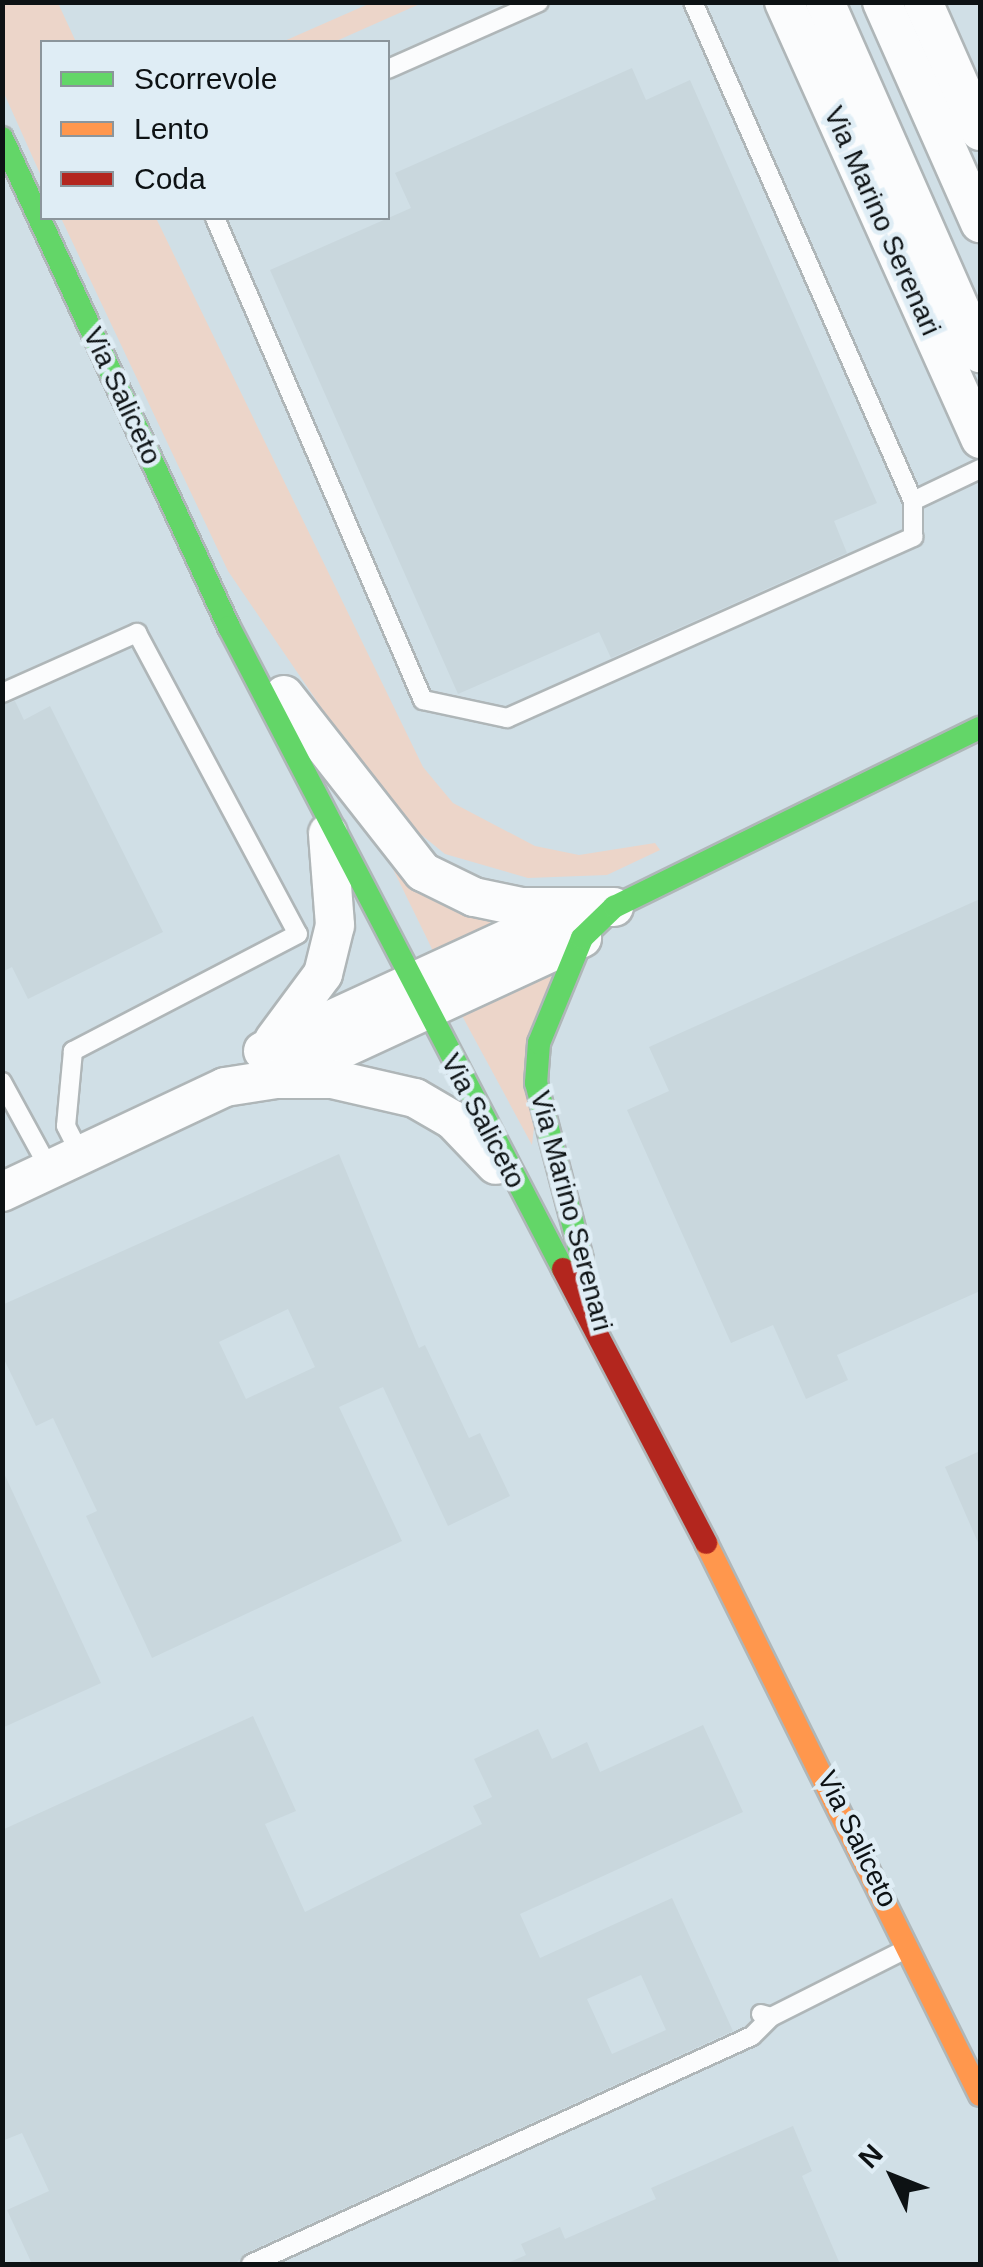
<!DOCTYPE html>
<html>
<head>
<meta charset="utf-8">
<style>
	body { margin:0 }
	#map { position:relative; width:983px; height:2267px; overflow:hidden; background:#e4ecf0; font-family:Arial,sans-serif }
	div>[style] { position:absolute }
	.built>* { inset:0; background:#d0dfe6 }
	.green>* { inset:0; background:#ecd5c9 }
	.building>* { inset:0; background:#c9d7dd }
	.roads { filter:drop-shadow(2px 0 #afb6b8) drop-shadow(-2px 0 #afb6b8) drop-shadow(0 2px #afb6b8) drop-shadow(0 -2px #afb6b8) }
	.lane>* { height:18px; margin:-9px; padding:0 9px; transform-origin:9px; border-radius:9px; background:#fbfcfd }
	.street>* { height:38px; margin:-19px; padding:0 19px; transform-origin:19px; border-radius:19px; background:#fbfcfd }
	.fast>* { height:22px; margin:-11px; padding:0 11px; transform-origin:11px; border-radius:11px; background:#63d668 }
	.slow>* { height:22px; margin:-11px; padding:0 11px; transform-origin:11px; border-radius:11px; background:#ff974d }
	.jam>* { height:22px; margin:-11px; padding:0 11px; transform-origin:11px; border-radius:11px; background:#b3261e }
	span { translate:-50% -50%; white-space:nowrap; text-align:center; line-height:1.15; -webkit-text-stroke:9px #dfedf5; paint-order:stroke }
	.street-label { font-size:28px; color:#0d1214 }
	.frame { position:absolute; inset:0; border:5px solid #0d1214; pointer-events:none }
	.legend { position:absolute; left:40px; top:40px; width:350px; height:180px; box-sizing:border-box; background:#dfedf5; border:2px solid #8b959b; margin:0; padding:12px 18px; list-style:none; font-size:30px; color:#0d1214 }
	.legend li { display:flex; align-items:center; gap:20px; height:50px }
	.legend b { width:50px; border:2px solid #8b959b }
	.north { position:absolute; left:843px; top:2127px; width:100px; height:100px; -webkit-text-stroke:8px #dfedf5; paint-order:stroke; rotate:313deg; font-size:28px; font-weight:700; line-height:40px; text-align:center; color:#0d1214 }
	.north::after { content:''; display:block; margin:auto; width:35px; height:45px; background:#0d1214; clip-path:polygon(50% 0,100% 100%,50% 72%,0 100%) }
</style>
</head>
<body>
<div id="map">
	<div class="built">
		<i style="clip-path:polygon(evenodd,3px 3px,980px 3px,980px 2264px,3px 2264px,3px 3px,42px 42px,388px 42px,388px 218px,42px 218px,42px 42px)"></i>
	</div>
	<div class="green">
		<i style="clip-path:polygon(373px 2px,422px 3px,334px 42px,282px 42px)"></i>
		<i style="clip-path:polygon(2px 3px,58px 3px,76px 42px,42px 42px,42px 178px,3px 91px)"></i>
		<i style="clip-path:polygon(61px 218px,156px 218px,423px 767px,453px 803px,535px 846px,579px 855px,655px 843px,660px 850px,607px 875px,528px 878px,445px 854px,392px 811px,228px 571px)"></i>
		<i style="clip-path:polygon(393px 869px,489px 914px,491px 929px,435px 955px)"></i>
		<i style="clip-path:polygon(552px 968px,532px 1145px,460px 1012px)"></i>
	</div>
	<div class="building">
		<i style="clip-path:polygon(632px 68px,646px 100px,690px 80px,877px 503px,834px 521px,847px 553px,611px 658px,599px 632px,458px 694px,270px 270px,411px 208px,395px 173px)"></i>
		<i style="clip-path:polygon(15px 701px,24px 720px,50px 706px,163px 932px,28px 999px,12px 967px,2px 972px,2px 705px)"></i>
		<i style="clip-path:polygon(980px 899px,980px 1291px,837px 1355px,848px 1380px,806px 1399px,773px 1325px,731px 1343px,627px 1110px,669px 1091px,649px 1047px)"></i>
		<i style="clip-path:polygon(evenodd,339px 1154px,419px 1348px,425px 1345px,469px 1438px,480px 1433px,510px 1496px,448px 1526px,383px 1387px,339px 1407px,402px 1541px,152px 1658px,86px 1516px,97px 1511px,53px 1418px,36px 1426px,2px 1355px,2px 1305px,339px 1154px,288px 1309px,315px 1367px,246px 1399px,219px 1342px,288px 1309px)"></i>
		<i style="clip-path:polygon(980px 1451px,980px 1547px,945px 1467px)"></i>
		<i style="clip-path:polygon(2px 1469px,101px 1683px,2px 1728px)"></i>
		<i style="clip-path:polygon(evenodd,253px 1716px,296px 1811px,265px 1824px,305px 1912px,482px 1824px,473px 1806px,492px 1797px,474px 1759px,538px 1729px,552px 1759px,587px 1742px,600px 1772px,703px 1725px,743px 1812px,520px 1914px,540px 1958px,672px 1898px,733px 2031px,246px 2253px,235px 2264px,32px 2264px,7px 2210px,49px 2191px,22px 2133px,2px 2141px,2px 1830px,253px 1716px,641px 1975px,666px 2030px,612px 2054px,587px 1999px,641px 1975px)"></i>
		<i style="clip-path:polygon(793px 2126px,812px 2171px,802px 2176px,840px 2264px,505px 2264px,526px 2255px,521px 2244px,560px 2227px,565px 2239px,656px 2199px,651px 2188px)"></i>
	</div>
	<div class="roads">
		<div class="lane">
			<i style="left:693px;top:2px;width:545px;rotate:66.21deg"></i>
			<i style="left:913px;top:501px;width:74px;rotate:-25.5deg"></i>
			<i style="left:388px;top:69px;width:165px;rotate:-23.9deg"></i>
			<i style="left:215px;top:218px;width:525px;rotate:66.66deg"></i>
			<i style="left:423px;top:700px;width:86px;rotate:12.1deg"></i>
			<i style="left:507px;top:718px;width:445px;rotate:-24deg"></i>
			<i style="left:913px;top:537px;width:36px;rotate:-90deg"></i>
			<i style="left:2px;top:693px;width:148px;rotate:-24deg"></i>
			<i style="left:137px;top:633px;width:341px;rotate:61.9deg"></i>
			<i style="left:298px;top:934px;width:254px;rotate:152.5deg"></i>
			<i style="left:73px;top:1051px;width:75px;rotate:95.3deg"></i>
			<i style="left:66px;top:1126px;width:33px;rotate:63deg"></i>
			<i style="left:2px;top:1082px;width:100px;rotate:61.4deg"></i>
			<i style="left:761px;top:2014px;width:10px;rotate:17deg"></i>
			<i style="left:771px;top:2017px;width:149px;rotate:-26.7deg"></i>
			<i style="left:251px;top:2264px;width:550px;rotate:-24.47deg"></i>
			<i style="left:752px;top:2036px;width:27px;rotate:-45deg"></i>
		</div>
		<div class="street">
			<i style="left:784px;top:2px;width:479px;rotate:65.8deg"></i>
			<i style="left:825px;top:2px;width:384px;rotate:66.2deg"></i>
			<i style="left:882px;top:2px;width:242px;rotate:66.1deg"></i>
			<i style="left:923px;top:2px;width:141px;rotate:66.2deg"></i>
			<i style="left:284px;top:695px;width:225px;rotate:51.9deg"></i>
			<i style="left:423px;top:872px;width:57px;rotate:26.1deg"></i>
			<i style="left:474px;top:897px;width:49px;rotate:11.8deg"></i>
			<i style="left:522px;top:907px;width:92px"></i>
			<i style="left:274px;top:1040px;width:82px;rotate:-53.4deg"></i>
			<i style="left:323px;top:974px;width:50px;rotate:-76.2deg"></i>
			<i style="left:335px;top:925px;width:92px;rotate:-94.4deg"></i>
			<i style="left:263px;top:1051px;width:328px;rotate:-24.7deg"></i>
			<i style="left:288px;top:1074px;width:324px;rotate:-24.8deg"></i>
			<i style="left:2px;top:1192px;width:246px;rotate:-25.2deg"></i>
			<i style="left:225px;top:1087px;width:52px;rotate:-8.9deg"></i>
			<i style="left:276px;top:1079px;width:56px"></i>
			<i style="left:332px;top:1079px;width:85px;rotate:12.9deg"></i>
			<i style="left:415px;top:1098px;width:44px;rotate:30.1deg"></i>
			<i style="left:453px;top:1120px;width:62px;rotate:46.3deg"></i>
		</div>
		<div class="fast">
			<i style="left:2px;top:138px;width:539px;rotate:65.1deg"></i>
			<i style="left:229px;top:627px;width:724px;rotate:62.51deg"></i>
			<i style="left:582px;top:1259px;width:182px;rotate:-104.6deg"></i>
			<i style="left:536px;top:1083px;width:40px;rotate:-85.7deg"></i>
			<i style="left:539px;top:1043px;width:113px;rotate:-67.7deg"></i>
			<i style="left:582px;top:938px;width:45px;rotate:-44.1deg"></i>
			<i style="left:614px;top:907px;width:407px;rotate:-26.1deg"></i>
		</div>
		<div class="slow">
			<i style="left:706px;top:1543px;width:616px;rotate:63.6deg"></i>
		</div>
		<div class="jam">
			<i style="left:563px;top:1269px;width:309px;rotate:62.4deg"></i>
		</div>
	</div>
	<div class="street-label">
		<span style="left:882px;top:221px;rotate:66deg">Via Marino Serenari</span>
		<span style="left:122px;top:396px;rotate:65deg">Via Saliceto</span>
		<span style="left:483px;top:1121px;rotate:62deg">Via Saliceto</span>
		<span style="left:571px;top:1211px;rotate:75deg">Via Marino Serenari</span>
		<span style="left:857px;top:1839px;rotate:64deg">Via Saliceto</span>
	</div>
	<div class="frame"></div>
	<ul class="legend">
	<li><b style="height:12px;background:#63d668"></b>Scorrevole</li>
	<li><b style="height:12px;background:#ff974d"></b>Lento</li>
	<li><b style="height:12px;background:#b3261e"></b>Coda</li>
	</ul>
	<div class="north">N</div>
</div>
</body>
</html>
